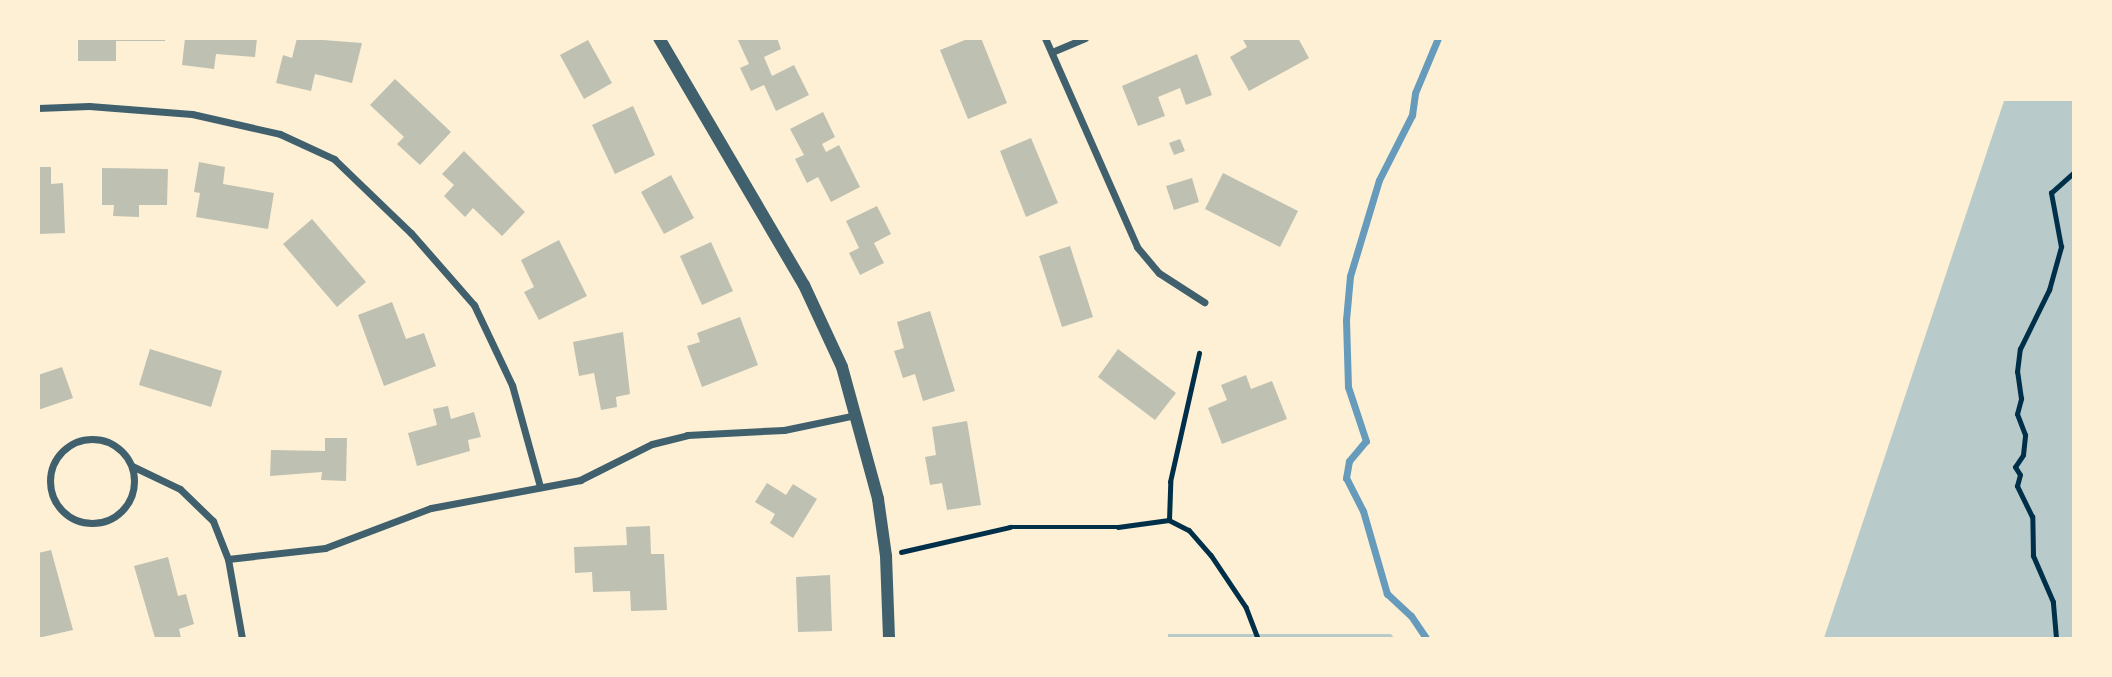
<!DOCTYPE html>
<html>
<head>
<meta charset="utf-8">
<style>
	body { margin:0 }
	#map { position:relative; width:2112px; height:677px; overflow:hidden; background:#fdf0d5; font-family:Karla,sans-serif }
	div>[style] { position:absolute }
	.green>* { inset:0; background:#b9caca }
	.stream>* { height:7px; margin:-3.5px; padding:0 3.5px; transform-origin:3.5px; border-radius:3.5px; background:#669bbc }
	.building>* { inset:0; background:#bec0b2 }
	.path>* { height:4.5px; margin:-2.25px; padding:0 2.25px; transform-origin:2.25px; border-radius:2.25px; background:#003049 }
	.minor>* { height:7px; margin:-3.5px; padding:0 3.5px; transform-origin:3.5px; border-radius:3.5px; background:#3f606c }
	.minor>.ring { margin:-3.5px; padding:0; box-sizing:content-box; background:none; border:7px solid #3f606c; border-radius:50% }
	.tertiary>* { height:12px; margin:-6px; padding:0 6px; transform-origin:6px; border-radius:6px; background:#3f606c }
	span { translate:-50% -50%; white-space:nowrap; text-align:center; line-height:1.15; -webkit-text-stroke:5px #fdf0d5; paint-order:stroke }
	.frame { position:absolute; inset:0; border:40px solid #fdf0d5; pointer-events:none }
</style>
</head>
<body>
<div id="map">
	<div class="green">
		<i style="clip-path:polygon(2004px 101px,2073px 101px,2073px 638px,1824px 638px)"></i>
		<i style="clip-path:polygon(1168px 634px,1391px 634px,1394px 638px,1168px 638px)"></i>
	</div>
	<div class="stream">
		<i style="left:1426px;top:638px;width:27px;rotate:-124deg"></i>
		<i style="left:1411px;top:616px;width:33px;rotate:-137deg"></i>
		<i style="left:1387px;top:594px;width:86px;rotate:-106.1deg"></i>
		<i style="left:1363px;top:511px;width:37px;rotate:-117deg"></i>
		<i style="left:1346px;top:478px;width:17px;rotate:-80deg"></i>
		<i style="left:1349px;top:461px;width:26px;rotate:-50deg"></i>
		<i style="left:1366px;top:441px;width:57px;rotate:-108.4deg"></i>
		<i style="left:1348px;top:387px;width:67px;rotate:-91.7deg"></i>
		<i style="left:1346px;top:320px;width:44px;rotate:-84.8deg"></i>
		<i style="left:1350px;top:276px;width:100px;rotate:-73.2deg"></i>
		<i style="left:1379px;top:180px;width:73px;rotate:-63.1deg"></i>
		<i style="left:1412px;top:115px;width:22px;rotate:-82deg"></i>
		<i style="left:1415px;top:93px;width:60px;rotate:-67.3deg"></i>
	</div>
	<div class="building">
		<i style="clip-path:polygon(78px 38px,165px 38px,165px 41px,116px 41px,116px 61px,78px 61px)"></i>
		<i style="clip-path:polygon(185px 38px,257px 38px,255px 57px,216px 54px,214px 69px,182px 65px)"></i>
		<i style="clip-path:polygon(297px 38px,362px 43px,352px 83px,315px 74px,311px 91px,276px 83px,283px 55px,292px 58px)"></i>
		<i style="clip-path:polygon(737px 38px,777px 38px,781px 49px,764px 57px,772px 76px,794px 65px,809px 95px,776px 111px,764px 85px,751px 91px,740px 68px,749px 64px)"></i>
		<i style="clip-path:polygon(970px 38px,981px 38px,1007px 103px,968px 119px,940px 50px)"></i>
		<i style="clip-path:polygon(1242px 38px,1298px 38px,1309px 58px,1249px 91px,1230px 57px,1247px 47px)"></i>
		<i style="clip-path:polygon(588px 40px,612px 83px,584px 99px,560px 55px)"></i>
		<i style="clip-path:polygon(1197px 54px,1212px 95px,1186px 105px,1180px 88px,1158px 97px,1165px 116px,1138px 126px,1122px 86px)"></i>
		<i style="clip-path:polygon(395px 79px,451px 132px,420px 165px,397px 144px,404px 137px,370px 105px)"></i>
		<i style="clip-path:polygon(633px 106px,655px 155px,615px 174px,592px 125px)"></i>
		<i style="clip-path:polygon(823px 112px,835px 137px,822px 144px,826px 152px,839px 145px,860px 187px,831px 202px,818px 177px,807px 183px,795px 159px,804px 155px,790px 129px)"></i>
		<i style="clip-path:polygon(1031px 138px,1058px 203px,1026px 217px,1000px 151px)"></i>
		<i style="clip-path:polygon(1180px 139px,1185px 151px,1174px 155px,1169px 143px)"></i>
		<i style="clip-path:polygon(464px 151px,525px 212px,502px 236px,473px 208px,465px 217px,444px 196px,454px 185px,442px 174px)"></i>
		<i style="clip-path:polygon(199px 162px,225px 167px,223px 184px,274px 193px,268px 229px,196px 217px,200px 193px,194px 192px)"></i>
		<i style="clip-path:polygon(38px 167px,51px 167px,51px 184px,63px 183px,65px 233px,38px 234px)"></i>
		<i style="clip-path:polygon(102px 168px,168px 169px,167px 205px,139px 205px,139px 217px,113px 216px,114px 205px,102px 205px)"></i>
		<i style="clip-path:polygon(1223px 173px,1298px 211px,1280px 247px,1205px 209px)"></i>
		<i style="clip-path:polygon(671px 175px,694px 218px,664px 234px,641px 192px)"></i>
		<i style="clip-path:polygon(1192px 178px,1199px 202px,1174px 210px,1166px 186px)"></i>
		<i style="clip-path:polygon(877px 206px,891px 234px,874px 243px,884px 263px,860px 275px,849px 253px,859px 248px,846px 221px)"></i>
		<i style="clip-path:polygon(312px 219px,366px 282px,337px 307px,283px 244px)"></i>
		<i style="clip-path:polygon(559px 240px,587px 296px,539px 320px,524px 292px,534px 287px,521px 260px)"></i>
		<i style="clip-path:polygon(711px 242px,733px 291px,702px 305px,680px 256px)"></i>
		<i style="clip-path:polygon(1070px 246px,1093px 317px,1062px 327px,1039px 256px)"></i>
		<i style="clip-path:polygon(392px 302px,406px 339px,424px 333px,436px 366px,384px 386px,358px 315px)"></i>
		<i style="clip-path:polygon(930px 311px,955px 391px,923px 401px,915px 374px,903px 378px,894px 351px,904px 348px,897px 322px)"></i>
		<i style="clip-path:polygon(740px 317px,758px 365px,702px 387px,687px 346px,700px 342px,697px 333px)"></i>
		<i style="clip-path:polygon(623px 332px,630px 394px,616px 397px,617px 407px,601px 410px,594px 373px,579px 376px,573px 342px)"></i>
		<i style="clip-path:polygon(150px 349px,222px 371px,211px 407px,139px 385px)"></i>
		<i style="clip-path:polygon(1118px 349px,1176px 393px,1155px 420px,1098px 377px)"></i>
		<i style="clip-path:polygon(62px 367px,73px 398px,38px 410px,38px 375px)"></i>
		<i style="clip-path:polygon(1246px 375px,1251px 389px,1272px 381px,1287px 419px,1222px 444px,1208px 408px,1227px 400px,1221px 385px)"></i>
		<i style="clip-path:polygon(448px 406px,451px 419px,474px 412px,481px 437px,468px 440px,470px 451px,417px 466px,408px 433px,437px 425px,433px 409px)"></i>
		<i style="clip-path:polygon(967px 421px,981px 505px,947px 510px,942px 483px,930px 485px,925px 457px,936px 455px,932px 427px)"></i>
		<i style="clip-path:polygon(325px 438px,347px 438px,346px 481px,321px 480px,322px 472px,270px 476px,271px 450px,325px 451px)"></i>
		<i style="clip-path:polygon(767px 483px,786px 495px,793px 484px,817px 499px,793px 538px,770px 523px,775px 514px,755px 502px)"></i>
		<i style="clip-path:polygon(650px 526px,651px 554px,664px 554px,667px 610px,631px 611px,630px 591px,593px 592px,592px 572px,575px 573px,574px 547px,627px 545px,626px 527px)"></i>
		<i style="clip-path:polygon(51px 550px,73px 630px,38px 638px,38px 553px)"></i>
		<i style="clip-path:polygon(168px 557px,178px 596px,186px 594px,194px 624px,179px 629px,181px 638px,155px 638px,134px 566px)"></i>
		<i style="clip-path:polygon(830px 575px,832px 631px,798px 632px,796px 577px)"></i>
	</div>
	<div class="path">
		<i style="left:1169px;top:520px;width:38px;rotate:-88deg"></i>
		<i style="left:1170px;top:482px;width:132px;rotate:-77.3deg"></i>
		<i style="left:901px;top:552px;width:112px;rotate:-12.9deg"></i>
		<i style="left:1010px;top:527px;width:108px"></i>
		<i style="left:1118px;top:527px;width:51px;rotate:-7.8deg"></i>
		<i style="left:1169px;top:520px;width:22px;rotate:27deg"></i>
		<i style="left:1189px;top:530px;width:33px;rotate:49deg"></i>
		<i style="left:1211px;top:555px;width:63px;rotate:56.1deg"></i>
		<i style="left:1246px;top:607px;width:33px;rotate:69deg"></i>
		<i style="left:2056px;top:638px;width:36px;rotate:-95deg"></i>
		<i style="left:2053px;top:602px;width:50px;rotate:-113.5deg"></i>
		<i style="left:2033px;top:556px;width:39px;rotate:-91deg"></i>
		<i style="left:2032px;top:517px;width:34px;rotate:-116deg"></i>
		<i style="left:2017px;top:486px;width:11px;rotate:-75deg"></i>
		<i style="left:2020px;top:475px;width:9px;rotate:-122deg"></i>
		<i style="left:2015px;top:467px;width:14px;rotate:-56deg"></i>
		<i style="left:2023px;top:455px;width:20px;rotate:-84deg"></i>
		<i style="left:2025px;top:435px;width:22px;rotate:-111deg"></i>
		<i style="left:2017px;top:414px;width:16px;rotate:-75deg"></i>
		<i style="left:2021px;top:399px;width:27px;rotate:-98deg"></i>
		<i style="left:2017px;top:372px;width:23px;rotate:-83deg"></i>
		<i style="left:2020px;top:349px;width:66px;rotate:-63.8deg"></i>
		<i style="left:2049px;top:290px;width:45px;rotate:-74.4deg"></i>
		<i style="left:2061px;top:247px;width:55px;rotate:-100.5deg"></i>
		<i style="left:2051px;top:193px;width:31px;rotate:-42deg"></i>
	</div>
	<div class="minor">
		<i style="left:1045px;top:38px;width:228px;rotate:66.2deg"></i>
		<i style="left:1137px;top:247px;width:34px;rotate:50deg"></i>
		<i style="left:1159px;top:273px;width:54px;rotate:32.8deg"></i>
		<i style="left:1052px;top:52px;width:36px;rotate:-23deg"></i>
		<i style="left:38px;top:108px;width:51px;rotate:-2.2deg"></i>
		<i style="left:89px;top:106px;width:103px;rotate:4.4deg"></i>
		<i style="left:192px;top:114px;width:90px;rotate:12.8deg"></i>
		<i style="left:280px;top:134px;width:60px;rotate:24.8deg"></i>
		<i style="left:334px;top:159px;width:107px;rotate:43.9deg"></i>
		<i style="left:411px;top:233px;width:96px;rotate:48.8deg"></i>
		<i style="left:474px;top:305px;width:89px;rotate:64.6deg"></i>
		<i style="left:512px;top:385px;width:106px;rotate:74.6deg"></i>
		<i class="ring" style="left:50px;top:439px;width:77px;height:77px"></i>
		<i style="left:132px;top:466px;width:53px;rotate:25.6deg"></i>
		<i style="left:180px;top:489px;width:46px;rotate:44.1deg"></i>
		<i style="left:213px;top:521px;width:41px;rotate:68.5deg"></i>
		<i style="left:228px;top:559px;width:80px;rotate:80deg"></i>
		<i style="left:228px;top:559px;width:98px;rotate:-6.5deg"></i>
		<i style="left:325px;top:548px;width:113px;rotate:-20.7deg"></i>
		<i style="left:431px;top:508px;width:152px;rotate:-10.6deg"></i>
		<i style="left:580px;top:480px;width:80px;rotate:-26.6deg"></i>
		<i style="left:652px;top:444px;width:36px;rotate:-14deg"></i>
		<i style="left:687px;top:435px;width:97px;rotate:-3deg"></i>
		<i style="left:784px;top:430px;width:74px;rotate:-11.8deg"></i>
	</div>
	<div class="tertiary">
		<i style="left:659px;top:38px;width:286px;rotate:59.6deg"></i>
		<i style="left:804px;top:285px;width:90px;rotate:65.1deg"></i>
		<i style="left:842px;top:367px;width:137px;rotate:74.7deg"></i>
		<i style="left:878px;top:499px;width:58px;rotate:82deg"></i>
		<i style="left:886px;top:556px;width:82px;rotate:87.9deg"></i>
	</div>
	<div class="frame"></div>
</div>
</body>
</html>
